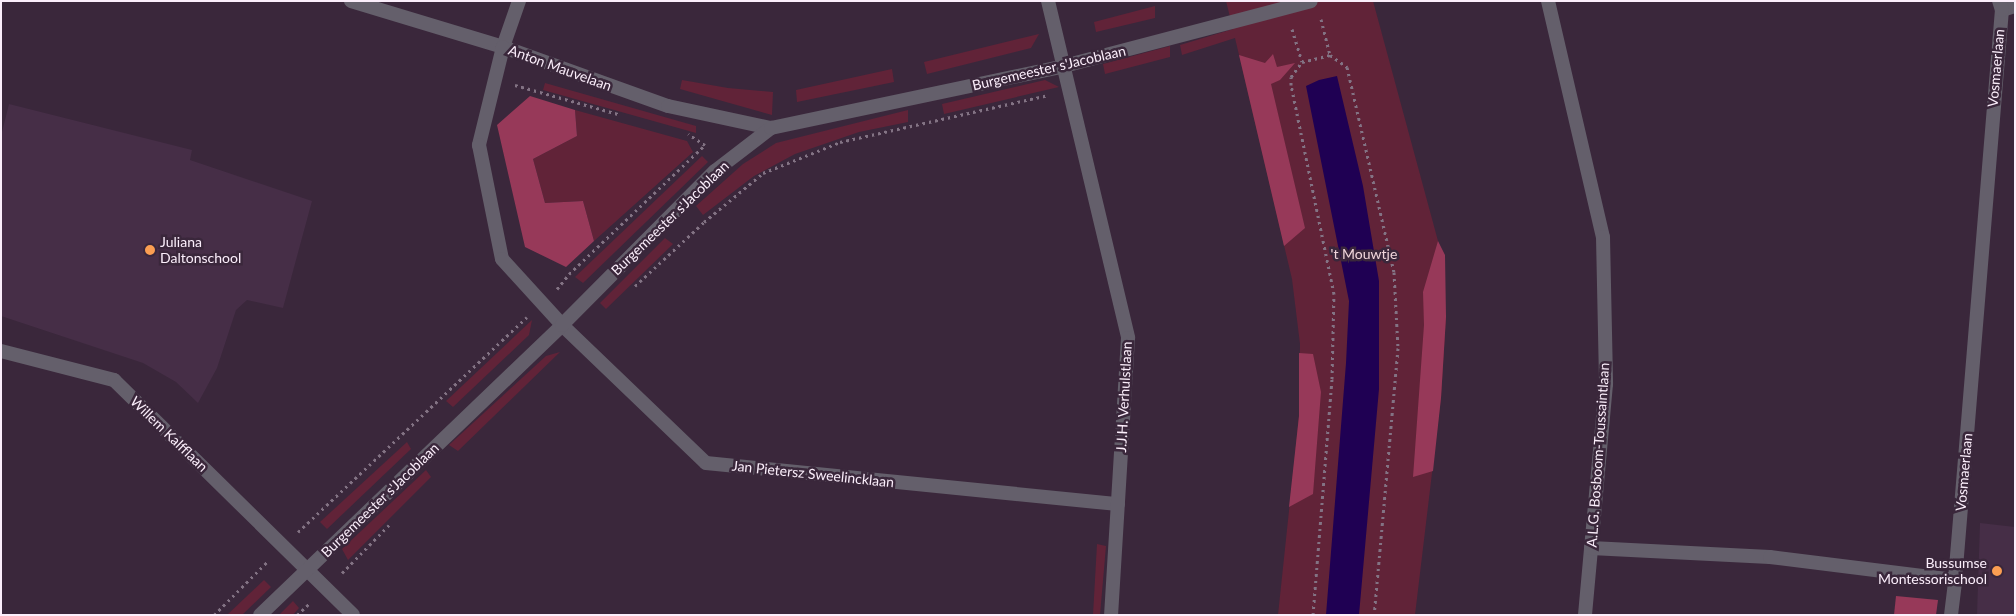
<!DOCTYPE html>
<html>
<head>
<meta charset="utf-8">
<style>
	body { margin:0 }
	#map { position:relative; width:2016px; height:616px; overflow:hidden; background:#3a273b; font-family:Lato,sans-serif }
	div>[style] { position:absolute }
	.built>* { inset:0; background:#462e47 }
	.green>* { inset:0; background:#612338 }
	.forest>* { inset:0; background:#973959 }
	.water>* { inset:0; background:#1f0053 }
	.path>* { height:3px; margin-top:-1.5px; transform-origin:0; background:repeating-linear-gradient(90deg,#837384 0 2.5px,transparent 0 6.5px) }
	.minor>* { height:14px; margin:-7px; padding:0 7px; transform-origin:7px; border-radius:7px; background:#645f6b }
	.dots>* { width:14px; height:14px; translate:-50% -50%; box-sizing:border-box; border:2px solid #3a273b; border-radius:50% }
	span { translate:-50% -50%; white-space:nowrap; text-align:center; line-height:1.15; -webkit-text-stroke:5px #3a273b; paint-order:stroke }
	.street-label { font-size:14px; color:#fbeefb }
	.poi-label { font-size:14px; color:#fbeefb }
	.left { translate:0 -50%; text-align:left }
	.right { translate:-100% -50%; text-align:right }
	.park-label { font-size:14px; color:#f1d6dc }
	.frame { position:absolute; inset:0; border:2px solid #fbeefb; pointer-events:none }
</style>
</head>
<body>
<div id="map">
	<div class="built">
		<i style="clip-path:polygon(9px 104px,192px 150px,190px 160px,312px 201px,283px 308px,247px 300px,236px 310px,217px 368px,198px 403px,176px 382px,143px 363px,1px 316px,1px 136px)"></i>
		<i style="clip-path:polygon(1980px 523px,2015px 527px,2015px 615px,1977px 615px)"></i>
	</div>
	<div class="green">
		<i style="clip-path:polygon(1226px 1px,1373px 1px,1438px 241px,1446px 317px,1441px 398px,1415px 615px,1278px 615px,1299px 416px,1300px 344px,1292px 279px,1235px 38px,1182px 55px,1180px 45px,1233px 29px)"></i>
		<i style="clip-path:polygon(1155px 6px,1155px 18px,1096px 32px,1094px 22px)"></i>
		<i style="clip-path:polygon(1039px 34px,1031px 48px,927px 74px,924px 62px)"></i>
		<i style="clip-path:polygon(1170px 46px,1170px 57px,1105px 74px,1103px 64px)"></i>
		<i style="clip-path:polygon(892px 69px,894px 82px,797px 102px,796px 90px)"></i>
		<i style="clip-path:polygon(682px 80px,728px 88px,773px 92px,772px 115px,680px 89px)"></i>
		<i style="clip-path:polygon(1045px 80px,1059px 87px,944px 114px,942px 104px)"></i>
		<i style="clip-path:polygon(545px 83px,696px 126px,696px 133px,543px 90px)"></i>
		<i style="clip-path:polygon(575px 110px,687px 141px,693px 152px,594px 241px,583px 201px,545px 203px,533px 159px,577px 136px)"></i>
		<i style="clip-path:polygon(908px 110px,908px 122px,859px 132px,795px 154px,754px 176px,703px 215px,696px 206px,743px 164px,776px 143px)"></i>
		<i style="clip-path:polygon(702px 156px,708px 162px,583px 283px,575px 277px)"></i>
		<i style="clip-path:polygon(665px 238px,673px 244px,606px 309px,600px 303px)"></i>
		<i style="clip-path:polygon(532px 320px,529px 335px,453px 407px,446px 401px)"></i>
		<i style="clip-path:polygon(560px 352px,458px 451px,449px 445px,546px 356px)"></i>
		<i style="clip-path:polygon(407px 442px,411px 449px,327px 529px,320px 522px)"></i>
		<i style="clip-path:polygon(426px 470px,431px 477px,348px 560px,342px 549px)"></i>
		<i style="clip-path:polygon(1097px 544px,1106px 546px,1100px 615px,1093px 615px)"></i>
		<i style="clip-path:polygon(264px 580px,271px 587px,242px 615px,227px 615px)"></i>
		<i style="clip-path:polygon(293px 601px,299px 608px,293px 615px,279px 615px)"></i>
	</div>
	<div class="forest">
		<i style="clip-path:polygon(1273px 54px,1277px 67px,1295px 63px,1280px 80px,1271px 84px,1305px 228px,1284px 246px,1239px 55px,1265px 63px)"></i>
		<i style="clip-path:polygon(530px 96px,575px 110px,577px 136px,533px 159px,545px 203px,583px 201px,594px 241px,566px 267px,525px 247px,497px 125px)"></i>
		<i style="clip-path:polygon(1438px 241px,1445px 255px,1446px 317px,1441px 398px,1433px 471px,1413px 477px,1424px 325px,1423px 292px)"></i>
		<i style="clip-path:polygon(1299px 353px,1313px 354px,1321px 392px,1313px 494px,1289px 507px,1299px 416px)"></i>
		<i style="clip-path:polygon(1896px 596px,1938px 600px,1936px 615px,1894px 615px)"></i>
	</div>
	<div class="water">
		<i style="clip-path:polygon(1337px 76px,1363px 186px,1379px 281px,1379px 389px,1359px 615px,1326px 615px,1346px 363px,1349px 301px,1306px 86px,1319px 80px)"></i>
	</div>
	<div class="path">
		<i style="left:1321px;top:19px;width:37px;rotate:76deg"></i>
		<i style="left:1330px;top:55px;width:21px;rotate:35deg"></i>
		<i style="left:1347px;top:67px;width:210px;rotate:77.1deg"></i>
		<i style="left:1394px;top:272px;width:76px;rotate:87deg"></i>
		<i style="left:1398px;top:348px;width:268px;rotate:95.1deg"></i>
		<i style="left:1292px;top:29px;width:34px;rotate:73deg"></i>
		<i style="left:515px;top:85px;width:107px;rotate:15.7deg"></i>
		<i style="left:635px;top:286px;width:94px;rotate:-42.8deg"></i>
		<i style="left:704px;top:222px;width:77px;rotate:-39.7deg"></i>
		<i style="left:763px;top:173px;width:83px;rotate:-21.9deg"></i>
		<i style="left:840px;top:142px;width:214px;rotate:-12.7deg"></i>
		<i style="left:557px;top:289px;width:19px;rotate:-51deg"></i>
		<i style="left:569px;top:274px;width:187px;rotate:-43.5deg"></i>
		<i style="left:705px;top:145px;width:20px;rotate:-147deg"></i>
		<i style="left:298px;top:532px;width:314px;rotate:-43.2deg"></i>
		<i style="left:342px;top:573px;width:71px;rotate:-45.6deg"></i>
		<i style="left:214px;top:615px;width:75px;rotate:-45deg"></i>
		<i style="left:297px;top:615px;width:18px;rotate:-43deg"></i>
		<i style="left:1313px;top:615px;width:237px;rotate:-85.4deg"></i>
		<i style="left:1332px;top:379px;width:85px;rotate:-88.7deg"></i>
		<i style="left:1334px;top:294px;width:213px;rotate:-101.6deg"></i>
		<i style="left:1291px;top:85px;width:8px;rotate:-90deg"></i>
		<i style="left:1291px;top:77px;width:19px;rotate:-54deg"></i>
		<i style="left:1302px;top:62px;width:29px;rotate:-14deg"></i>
	</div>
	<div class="minor">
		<i style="left:351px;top:1px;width:159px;rotate:16.8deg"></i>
		<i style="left:503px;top:47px;width:175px;rotate:19.7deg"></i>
		<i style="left:668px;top:106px;width:105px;rotate:12.1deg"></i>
		<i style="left:519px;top:1px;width:49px;rotate:109.2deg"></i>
		<i style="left:503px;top:47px;width:101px;rotate:103.8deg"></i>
		<i style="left:479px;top:145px;width:116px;rotate:78.6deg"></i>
		<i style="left:502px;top:259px;width:89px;rotate:47.7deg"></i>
		<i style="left:562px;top:325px;width:199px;rotate:43.8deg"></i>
		<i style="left:706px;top:463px;width:414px;rotate:5.7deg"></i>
		<i style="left:1048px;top:1px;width:346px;rotate:76.6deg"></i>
		<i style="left:1128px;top:338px;width:278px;rotate:93.5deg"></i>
		<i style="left:1548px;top:1px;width:242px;rotate:76.9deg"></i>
		<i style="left:1603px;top:237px;width:147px;rotate:88.8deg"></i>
		<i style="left:1606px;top:384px;width:232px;rotate:95.2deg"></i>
		<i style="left:2002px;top:10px;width:14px;rotate:-17deg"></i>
		<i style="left:1px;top:351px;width:117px;rotate:14.4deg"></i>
		<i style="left:114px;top:380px;width:335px;rotate:44.5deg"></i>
		<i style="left:1591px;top:548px;width:179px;rotate:2.9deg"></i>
		<i style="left:1770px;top:557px;width:186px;rotate:7.1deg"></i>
		<i style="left:1955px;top:580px;width:572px;rotate:-85.29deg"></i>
		<i style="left:2002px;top:10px;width:9px;rotate:-108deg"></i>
		<i style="left:260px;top:615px;width:419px;rotate:-43.8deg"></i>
		<i style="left:562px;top:325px;width:217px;rotate:-45.2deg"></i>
		<i style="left:715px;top:171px;width:71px;rotate:-37.5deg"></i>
		<i style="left:771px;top:128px;width:299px;rotate:-11.9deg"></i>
		<i style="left:1064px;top:66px;width:255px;rotate:-14.7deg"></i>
		<i style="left:1951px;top:615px;width:35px;rotate:-83deg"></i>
	</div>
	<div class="dots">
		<i style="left:150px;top:250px;background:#fb9e52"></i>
		<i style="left:1997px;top:571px;background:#fb9e52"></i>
	</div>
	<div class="street-label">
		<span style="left:560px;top:68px;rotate:20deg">Anton Mauvelaan</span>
		<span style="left:1049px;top:68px;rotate:-13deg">Burgemeester s'Jacoblaan</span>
		<span style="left:1996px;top:68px;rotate:-85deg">Vosmaerlaan</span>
		<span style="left:670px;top:218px;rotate:-44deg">Burgemeester s'Jacoblaan</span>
		<span style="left:1124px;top:397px;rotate:-87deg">J.J.H. Verhulstlaan</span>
		<span style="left:169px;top:434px;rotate:44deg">Willem Kalfflaan</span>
		<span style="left:1598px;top:455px;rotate:-86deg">A.L.G. Bosboom-Toussaintlaan</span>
		<span style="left:1964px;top:472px;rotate:-85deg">Vosmaerlaan</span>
		<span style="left:813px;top:474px;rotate:6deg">Jan Pietersz Sweelincklaan</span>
		<span style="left:380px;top:500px;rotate:-44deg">Burgemeester s'Jacoblaan</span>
	</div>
	<div class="poi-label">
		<span class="left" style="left:160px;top:250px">Juliana<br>Daltonschool</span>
		<span class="right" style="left:1987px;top:571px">Bussumse<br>Montessorischool</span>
	</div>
	<div class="park-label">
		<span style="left:1364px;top:254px">'t Mouwtje</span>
	</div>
	<div class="frame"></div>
</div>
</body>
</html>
